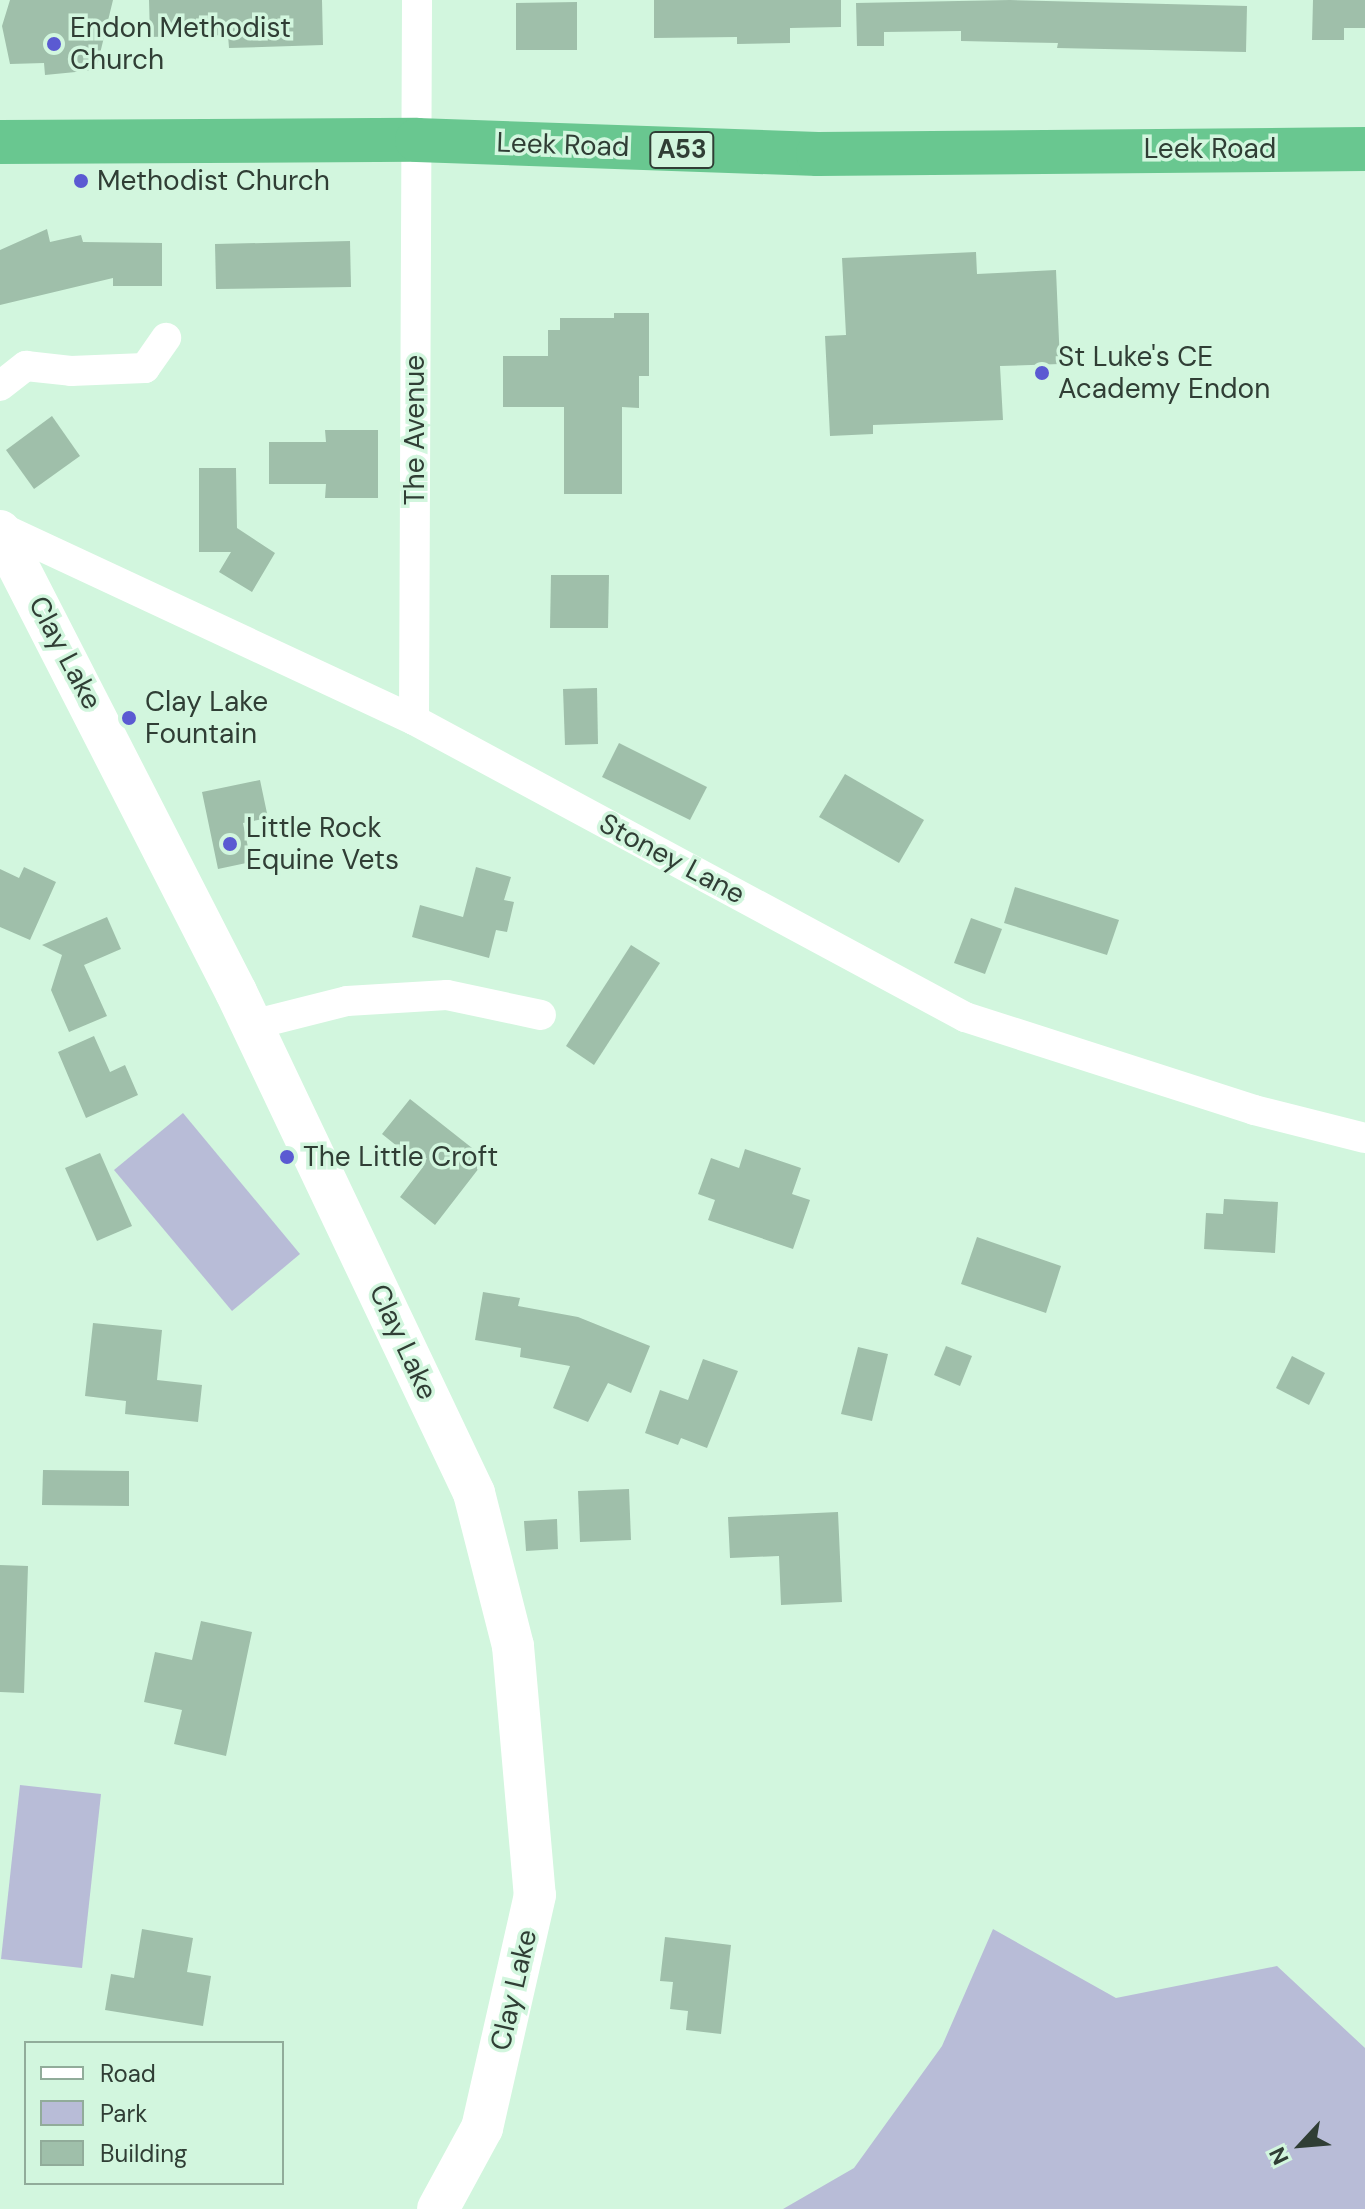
<!DOCTYPE html>
<html>
<head>
<meta charset="utf-8">
<style>
	body { margin:0 }
	#map { position:relative; width:1365px; height:2209px; overflow:hidden; background:#d2f6de; font-family:"DM Sans",sans-serif }
	div>[style] { position:absolute }
	.green>* { inset:0; background:#b8bcd7 }
	.building>* { inset:0; background:#9fbfaa }
	.street>* { height:30px; margin:-15px; padding:0 15px; transform-origin:15px; border-radius:15px; background:#fff }
	.secondary>* { height:42px; margin:-21px; padding:0 21px; transform-origin:21px; border-radius:21px; background:#fff }
	.highway>* { height:44px; margin:-22px; padding:0 22px; transform-origin:22px; border-radius:22px; background:#69c790 }
	.dots>* { width:22px; height:22px; translate:-50% -50%; box-sizing:border-box; border:4px solid #d2f6de; border-radius:50% }
	span { translate:-50% -50%; white-space:nowrap; text-align:center; line-height:1.15; -webkit-text-stroke:7px #d2f6de; paint-order:stroke }
	.shield-label span { padding:2px 6px; background:#d2f6de; border:2px solid; border-radius:6px; -webkit-text-stroke-width:0 }
	.shield-label { font-size:26px; color:#303e35; font-weight:700 }
	.poi-label { font-size:28px; color:#303e35 }
	.left { translate:0 -50%; text-align:left }
	.street-label { font-size:28px; color:#303e35 }
	.legend { position:absolute; left:24px; top:2041px; width:260px; height:144px; box-sizing:border-box; background:#d2f6de; border:2px solid #91ac9a; margin:0; padding:10px 14px; list-style:none; font-size:24px; color:#303e35 }
	.legend li { display:flex; align-items:center; gap:16px; height:40px }
	.legend b { width:40px; border:2px solid #91ac9a }
	.north { position:absolute; left:1261px; top:2105px; width:80px; height:80px; -webkit-text-stroke:6px #d2f6de; paint-order:stroke; rotate:244deg; font-size:22px; font-weight:700; line-height:32px; text-align:center; color:#303e35 }
	.north::after { content:''; display:block; margin:auto; width:28px; height:36px; background:#303e35; clip-path:polygon(50% 0,100% 100%,50% 72%,0 100%) }
</style>
</head>
<body>
<div id="map">
	<div class="green">
		<i style="clip-path:polygon(183px 1113px,300px 1254px,232px 1311px,114px 1170px)"></i>
		<i style="clip-path:polygon(20px 1785px,101px 1794px,82px 1968px,1px 1959px)"></i>
		<i style="clip-path:polygon(993px 1929px,1116px 1998px,1277px 1966px,1365px 2048px,1365px 2209px,783px 2209px,854px 2168px,942px 2046px)"></i>
	</div>
	<div class="building">
		<i style="clip-path:polygon(10px 0,113px 0,96px 70px,45px 75px,44px 63px,10px 64px,2px 26px)"></i>
		<i style="clip-path:polygon(149px 0,322px 0,323px 45px,229px 48px,228px 35px,150px 37px)"></i>
		<i style="clip-path:polygon(654px 0,841px 0,841px 27px,790px 28px,790px 43px,737px 44px,737px 37px,654px 38px)"></i>
		<i style="clip-path:polygon(1010px 0,1247px 6px,1246px 52px,1057px 48px,1058px 43px,961px 41px,961px 31px,884px 32px,884px 46px,857px 46px,856px 3px)"></i>
		<i style="clip-path:polygon(1313px 0,1365px 0,1365px 28px,1344px 28px,1344px 40px,1312px 40px)"></i>
		<i style="clip-path:polygon(577px 2px,577px 50px,516px 50px,516px 3px)"></i>
		<i style="clip-path:polygon(47px 229px,50px 242px,81px 235px,83px 242px,162px 243px,162px 286px,113px 286px,113px 278px,0 305px,0 250px)"></i>
		<i style="clip-path:polygon(350px 241px,351px 287px,216px 289px,215px 244px)"></i>
		<i style="clip-path:polygon(976px 252px,977px 274px,1056px 270px,1060px 364px,1000px 366px,1003px 420px,873px 425px,873px 434px,830px 436px,825px 336px,846px 335px,842px 258px)"></i>
		<i style="clip-path:polygon(614px 313px,649px 313px,649px 376px,639px 376px,639px 408px,622px 407px,622px 494px,564px 494px,564px 407px,503px 407px,503px 356px,548px 356px,548px 330px,560px 330px,560px 318px,614px 318px)"></i>
		<i style="clip-path:polygon(52px 416px,80px 456px,34px 489px,6px 450px)"></i>
		<i style="clip-path:polygon(325px 430px,378px 430px,378px 498px,325px 498px,326px 484px,269px 484px,269px 442px,326px 442px)"></i>
		<i style="clip-path:polygon(199px 468px,236px 468px,237px 528px,275px 553px,252px 592px,219px 572px,231px 552px,199px 552px)"></i>
		<i style="clip-path:polygon(551px 575px,609px 575px,608px 628px,550px 628px)"></i>
		<i style="clip-path:polygon(597px 688px,598px 744px,565px 745px,563px 689px)"></i>
		<i style="clip-path:polygon(619px 743px,707px 787px,690px 820px,602px 777px)"></i>
		<i style="clip-path:polygon(845px 774px,924px 820px,899px 863px,819px 817px)"></i>
		<i style="clip-path:polygon(260px 780px,268px 818px,243px 823px,251px 862px,218px 869px,202px 792px)"></i>
		<i style="clip-path:polygon(24px 867px,56px 882px,30px 940px,0 927px,0 869px,19px 878px)"></i>
		<i style="clip-path:polygon(476px 867px,511px 877px,504px 900px,514px 902px,507px 932px,496px 930px,489px 958px,412px 937px,420px 905px,463px 917px)"></i>
		<i style="clip-path:polygon(1015px 887px,1119px 920px,1107px 955px,1004px 923px)"></i>
		<i style="clip-path:polygon(107px 917px,121px 949px,84px 965px,107px 1016px,69px 1032px,51px 990px,62px 955px,42px 945px)"></i>
		<i style="clip-path:polygon(971px 918px,1002px 929px,985px 974px,954px 963px)"></i>
		<i style="clip-path:polygon(631px 945px,660px 963px,594px 1065px,566px 1046px)"></i>
		<i style="clip-path:polygon(94px 1036px,110px 1072px,125px 1065px,138px 1095px,86px 1118px,58px 1052px)"></i>
		<i style="clip-path:polygon(410px 1099px,486px 1159px,435px 1225px,400px 1197px,423px 1167px,382px 1134px)"></i>
		<i style="clip-path:polygon(745px 1149px,801px 1168px,792px 1194px,810px 1200px,793px 1249px,708px 1220px,715px 1200px,698px 1194px,711px 1158px,739px 1168px)"></i>
		<i style="clip-path:polygon(100px 1153px,132px 1226px,97px 1241px,65px 1168px)"></i>
		<i style="clip-path:polygon(1224px 1199px,1278px 1202px,1275px 1253px,1204px 1249px,1206px 1213px,1223px 1214px)"></i>
		<i style="clip-path:polygon(977px 1237px,1061px 1266px,1046px 1313px,961px 1284px)"></i>
		<i style="clip-path:polygon(483px 1292px,520px 1298px,518px 1306px,578px 1317px,650px 1346px,631px 1393px,608px 1383px,588px 1422px,553px 1408px,570px 1366px,520px 1357px,521px 1348px,475px 1340px)"></i>
		<i style="clip-path:polygon(93px 1323px,162px 1330px,157px 1380px,202px 1385px,198px 1422px,125px 1414px,126px 1401px,85px 1396px)"></i>
		<i style="clip-path:polygon(946px 1346px,972px 1356px,960px 1386px,934px 1375px)"></i>
		<i style="clip-path:polygon(858px 1347px,888px 1354px,872px 1421px,841px 1414px)"></i>
		<i style="clip-path:polygon(1292px 1356px,1325px 1373px,1309px 1405px,1276px 1388px)"></i>
		<i style="clip-path:polygon(703px 1359px,738px 1371px,707px 1448px,681px 1438px,678px 1445px,645px 1433px,660px 1390px,688px 1400px)"></i>
		<i style="clip-path:polygon(43px 1470px,129px 1471px,129px 1506px,42px 1505px)"></i>
		<i style="clip-path:polygon(629px 1489px,631px 1540px,580px 1542px,578px 1491px)"></i>
		<i style="clip-path:polygon(838px 1512px,842px 1602px,781px 1605px,779px 1556px,730px 1558px,728px 1517px)"></i>
		<i style="clip-path:polygon(557px 1519px,558px 1549px,526px 1551px,524px 1521px)"></i>
		<i style="clip-path:polygon(0 1565px,28px 1566px,24px 1693px,0 1692px)"></i>
		<i style="clip-path:polygon(201px 1621px,252px 1632px,226px 1756px,174px 1744px,182px 1710px,144px 1702px,155px 1652px,192px 1660px)"></i>
		<i style="clip-path:polygon(142px 1929px,193px 1938px,187px 1972px,211px 1976px,203px 2026px,105px 2010px,111px 1974px,134px 1978px)"></i>
		<i style="clip-path:polygon(665px 1937px,731px 1945px,721px 2034px,686px 2030px,688px 2011px,670px 2009px,673px 1982px,660px 1981px)"></i>
	</div>
	<div class="street">
		<i style="left:0;top:386px;width:33px;rotate:-38deg"></i>
		<i style="left:26px;top:366px;width:45px;rotate:6.3deg"></i>
		<i style="left:71px;top:371px;width:74px;rotate:-2.3deg"></i>
		<i style="left:145px;top:368px;width:37px;rotate:-55deg"></i>
		<i style="left:0;top:527px;width:457px;rotate:25deg"></i>
		<i style="left:414px;top:720px;width:626px;rotate:28.33deg"></i>
		<i style="left:965px;top:1017px;width:304px;rotate:17.8deg"></i>
		<i style="left:1254px;top:1110px;width:114px;rotate:14.2deg"></i>
		<i style="left:414px;top:720px;width:720px;rotate:-89.76deg"></i>
		<i style="left:252px;top:1025px;width:98px;rotate:-14.2deg"></i>
		<i style="left:347px;top:1001px;width:100px;rotate:-3.4deg"></i>
		<i style="left:447px;top:995px;width:96px;rotate:12deg"></i>
	</div>
	<div class="secondary">
		<i style="left:0;top:531px;width:518px;rotate:62.89deg"></i>
		<i style="left:236px;top:992px;width:555px;rotate:64.59deg"></i>
		<i style="left:474px;top:1493px;width:158px;rotate:75.7deg"></i>
		<i style="left:513px;top:1646px;width:250px;rotate:85deg"></i>
		<i style="left:535px;top:1895px;width:239px;rotate:102.8deg"></i>
		<i style="left:482px;top:2128px;width:92px;rotate:118.5deg"></i>
	</div>
	<div class="highway">
		<i style="left:0;top:142px;width:417px;rotate:-0.3deg"></i>
		<i style="left:417px;top:140px;width:401px;rotate:2deg"></i>
		<i style="left:818px;top:154px;width:547px;rotate:-0.52deg"></i>
	</div>
	<div class="dots">
		<i style="left:54px;top:44px;background:#5b5ad2"></i>
		<i style="left:81px;top:181px;background:#5b5ad2"></i>
		<i style="left:1042px;top:373px;background:#5b5ad2"></i>
		<i style="left:129px;top:718px;background:#5b5ad2"></i>
		<i style="left:230px;top:844px;background:#5b5ad2"></i>
		<i style="left:287px;top:1157px;background:#5b5ad2"></i>
	</div>
	<div class="shield-label">
		<span style="left:682px;top:150px">A53</span>
	</div>
	<div class="poi-label">
		<span class="left" style="left:70px;top:44px">Endon Methodist<br>Church</span>
		<span class="left" style="left:97px;top:181px">Methodist Church</span>
		<span class="left" style="left:1058px;top:373px">St Luke's CE<br>Academy Endon</span>
		<span class="left" style="left:145px;top:718px">Clay Lake<br>Fountain</span>
		<span class="left" style="left:246px;top:844px">Little Rock<br>Equine Vets</span>
		<span class="left" style="left:303px;top:1157px">The Little Croft</span>
	</div>
	<div class="street-label">
		<span style="left:563px;top:145px;rotate:2deg">Leek Road</span>
		<span style="left:1210px;top:149px">Leek Road</span>
		<span style="left:415px;top:430px;rotate:-90deg">The Avenue</span>
		<span style="left:65px;top:653px;rotate:62deg">Clay Lake</span>
		<span style="left:672px;top:859px;rotate:28deg">Stoney Lane</span>
		<span style="left:403px;top:1342px;rotate:65deg">Clay Lake</span>
		<span style="left:514px;top:1990px;rotate:-77deg">Clay Lake</span>
	</div>
	<ul class="legend">
	<li><b style="height:10px;background:#fff"></b>Road</li>
	<li><b style="height:22px;background:#b8bcd7"></b>Park</li>
	<li><b style="height:22px;background:#9fbfaa"></b>Building</li>
	</ul>
	<div class="north">N</div>
</div>
</body>
</html>
